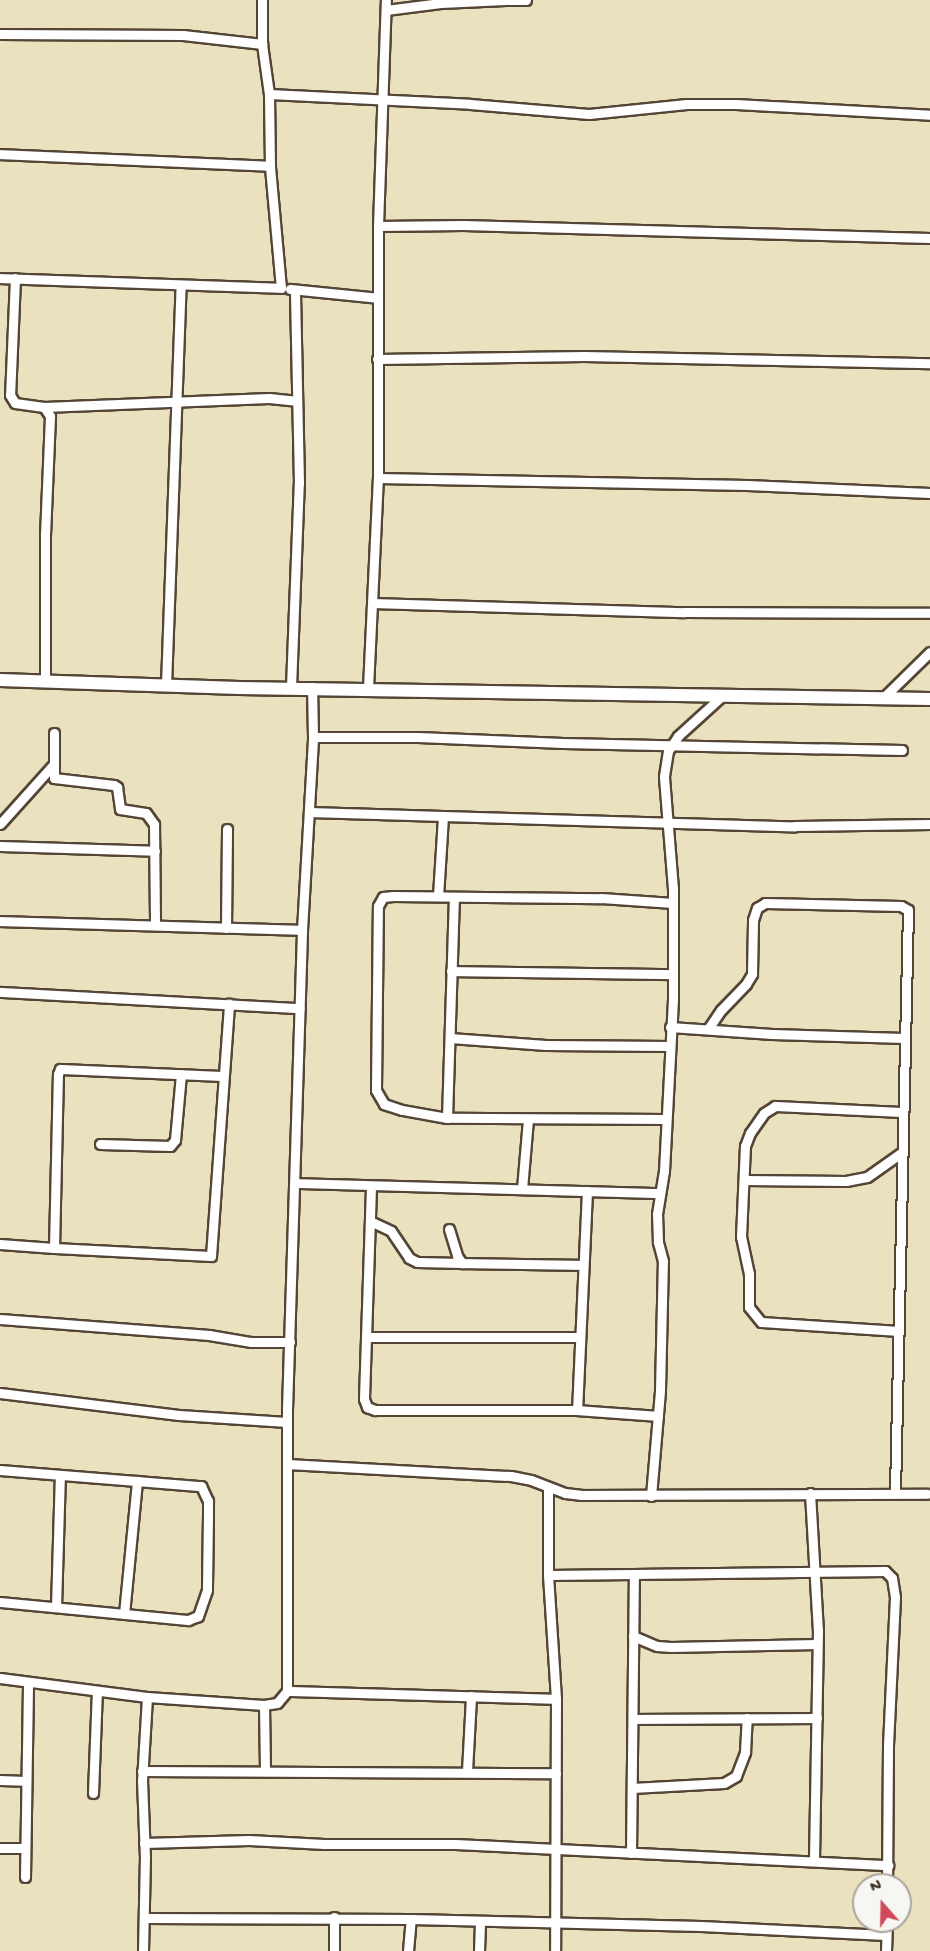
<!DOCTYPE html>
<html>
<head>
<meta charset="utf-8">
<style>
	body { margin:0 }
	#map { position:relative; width:930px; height:1951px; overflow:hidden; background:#eae1bf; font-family:"Gochi Hand",sans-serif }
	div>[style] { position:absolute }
	.roads { filter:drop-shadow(2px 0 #554536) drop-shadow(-2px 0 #554536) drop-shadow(0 2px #554536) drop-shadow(0 -2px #554536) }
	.minor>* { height:9px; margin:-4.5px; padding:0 4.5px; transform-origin:4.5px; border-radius:4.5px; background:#fff }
	.tertiary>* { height:12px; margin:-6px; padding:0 6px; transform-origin:6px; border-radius:6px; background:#fff }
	span { translate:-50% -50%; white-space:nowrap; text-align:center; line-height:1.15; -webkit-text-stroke:4.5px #f6f6f2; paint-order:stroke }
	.north { position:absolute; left:852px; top:1873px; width:60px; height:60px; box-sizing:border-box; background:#f6f6f2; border:2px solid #aba49d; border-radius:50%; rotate:340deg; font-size:16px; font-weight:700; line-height:24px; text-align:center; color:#3b2a1e }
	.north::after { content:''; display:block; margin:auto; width:21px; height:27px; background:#d1495b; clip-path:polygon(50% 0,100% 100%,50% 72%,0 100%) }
</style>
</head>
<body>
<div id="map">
	<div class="roads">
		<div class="minor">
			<i style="left:508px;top:0;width:18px"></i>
			<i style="left:386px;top:10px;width:55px;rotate:-7.3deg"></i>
			<i style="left:441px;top:3px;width:64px;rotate:-2.7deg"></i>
			<i style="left:0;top:34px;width:183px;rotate:0.3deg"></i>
			<i style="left:183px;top:35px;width:80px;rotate:6.5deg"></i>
			<i style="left:269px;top:94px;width:201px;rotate:2.8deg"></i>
			<i style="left:470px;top:104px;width:119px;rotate:4.8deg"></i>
			<i style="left:589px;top:114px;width:98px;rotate:-5.9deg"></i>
			<i style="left:686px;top:104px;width:50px"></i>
			<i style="left:736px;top:104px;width:194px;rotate:3.2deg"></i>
			<i style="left:0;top:154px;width:270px;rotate:2.5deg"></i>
			<i style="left:378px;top:226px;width:85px;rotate:-0.7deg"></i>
			<i style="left:463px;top:225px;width:467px;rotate:1.6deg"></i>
			<i style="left:0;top:278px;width:281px;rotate:2deg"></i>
			<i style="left:281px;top:288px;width:122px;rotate:-95.2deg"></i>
			<i style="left:270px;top:166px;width:72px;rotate:-90.8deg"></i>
			<i style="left:269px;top:94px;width:50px;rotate:-98deg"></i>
			<i style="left:262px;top:44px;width:44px;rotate:-90deg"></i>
			<i style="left:15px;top:278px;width:117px;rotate:92.4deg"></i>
			<i style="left:10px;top:395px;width:9px;rotate:58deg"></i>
			<i style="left:15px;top:403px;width:29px;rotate:8deg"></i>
			<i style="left:44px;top:407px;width:11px;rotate:56deg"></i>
			<i style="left:50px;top:416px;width:118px;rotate:92.4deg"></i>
			<i style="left:45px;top:534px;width:146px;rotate:90deg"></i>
			<i style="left:290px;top:289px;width:88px;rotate:5.8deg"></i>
			<i style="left:377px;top:359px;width:207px;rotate:-0.8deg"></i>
			<i style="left:584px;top:356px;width:346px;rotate:1.2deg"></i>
			<i style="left:44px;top:407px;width:225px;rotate:-2.3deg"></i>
			<i style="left:269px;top:398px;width:27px;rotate:6deg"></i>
			<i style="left:378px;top:478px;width:369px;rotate:1.1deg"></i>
			<i style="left:747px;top:485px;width:183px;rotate:2.5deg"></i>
			<i style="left:372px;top:603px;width:312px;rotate:1.7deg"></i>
			<i style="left:684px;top:612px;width:246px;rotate:0.2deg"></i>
			<i style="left:166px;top:685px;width:400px;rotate:-87.9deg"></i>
			<i style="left:291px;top:687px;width:204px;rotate:-87.8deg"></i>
			<i style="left:299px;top:483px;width:193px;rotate:-91.2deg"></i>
			<i style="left:368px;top:688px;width:210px;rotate:-87.3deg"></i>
			<i style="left:378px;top:478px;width:252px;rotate:-90deg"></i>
			<i style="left:378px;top:226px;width:226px;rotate:-88deg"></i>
			<i style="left:884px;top:697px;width:64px;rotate:-44.4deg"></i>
			<i style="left:54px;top:733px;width:45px;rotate:90deg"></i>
			<i style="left:54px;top:778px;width:60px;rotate:6.7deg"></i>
			<i style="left:114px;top:785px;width:4px;rotate:34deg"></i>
			<i style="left:117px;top:787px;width:22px;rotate:82deg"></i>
			<i style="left:120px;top:809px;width:26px;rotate:9deg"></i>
			<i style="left:146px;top:813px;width:14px;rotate:54deg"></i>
			<i style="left:154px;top:824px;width:100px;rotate:89.4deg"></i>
			<i style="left:313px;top:737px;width:105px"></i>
			<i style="left:418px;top:737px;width:145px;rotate:2.4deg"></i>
			<i style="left:563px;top:743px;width:339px;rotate:1.2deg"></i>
			<i style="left:309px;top:812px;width:486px;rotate:1.7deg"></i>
			<i style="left:795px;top:826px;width:135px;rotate:-0.8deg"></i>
			<i style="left:0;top:824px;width:79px;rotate:-48.1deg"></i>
			<i style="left:0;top:846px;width:155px;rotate:1.8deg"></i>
			<i style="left:438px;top:896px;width:79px;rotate:-86.4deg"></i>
			<i style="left:0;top:921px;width:302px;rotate:1.7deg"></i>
			<i style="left:226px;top:928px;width:99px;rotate:-89.4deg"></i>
			<i style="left:451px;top:971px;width:222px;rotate:0.8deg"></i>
			<i style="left:0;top:992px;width:300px;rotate:3.1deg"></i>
			<i style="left:670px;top:1027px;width:102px;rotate:3.9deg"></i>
			<i style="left:772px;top:1034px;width:132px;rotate:1.7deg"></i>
			<i style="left:708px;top:1029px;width:23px;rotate:-56deg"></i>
			<i style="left:721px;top:1010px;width:36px;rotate:-46deg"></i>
			<i style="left:746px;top:984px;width:12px;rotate:-59deg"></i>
			<i style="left:752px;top:974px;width:54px;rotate:-88.9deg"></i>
			<i style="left:753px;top:920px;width:13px;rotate:-72deg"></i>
			<i style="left:757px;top:908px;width:9px;rotate:-32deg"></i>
			<i style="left:765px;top:903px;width:136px;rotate:1.3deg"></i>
			<i style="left:901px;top:906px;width:8px;rotate:30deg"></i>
			<i style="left:908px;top:910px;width:583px;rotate:91.28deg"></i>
			<i style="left:450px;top:1038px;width:96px;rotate:4.2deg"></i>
			<i style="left:546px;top:1045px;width:123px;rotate:0.5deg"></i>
			<i style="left:447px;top:1118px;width:221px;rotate:-88.2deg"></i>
			<i style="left:666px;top:1119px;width:219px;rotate:-179.7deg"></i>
			<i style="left:447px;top:1118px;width:46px;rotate:-169.9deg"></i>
			<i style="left:402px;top:1110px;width:19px;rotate:-162deg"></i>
			<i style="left:384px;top:1104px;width:16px;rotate:-120deg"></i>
			<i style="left:376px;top:1090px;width:184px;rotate:-89.4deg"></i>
			<i style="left:378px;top:906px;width:10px;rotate:-61deg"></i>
			<i style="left:383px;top:897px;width:10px;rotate:-6deg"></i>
			<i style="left:393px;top:896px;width:208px;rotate:0.6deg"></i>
			<i style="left:601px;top:898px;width:72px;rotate:4deg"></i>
			<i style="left:100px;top:1144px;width:70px;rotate:1.6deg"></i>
			<i style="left:170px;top:1146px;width:8px;rotate:-50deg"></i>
			<i style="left:175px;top:1140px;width:66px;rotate:-84.8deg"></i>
			<i style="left:744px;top:1180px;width:102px;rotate:0.6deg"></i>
			<i style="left:846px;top:1181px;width:21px;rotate:-11deg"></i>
			<i style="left:867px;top:1177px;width:42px;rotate:-35.2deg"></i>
			<i style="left:295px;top:1183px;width:364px;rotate:1.6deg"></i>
			<i style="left:371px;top:1187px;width:212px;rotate:91.9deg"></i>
			<i style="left:364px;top:1399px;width:9px;rotate:69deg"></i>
			<i style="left:367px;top:1407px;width:9px;rotate:21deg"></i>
			<i style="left:375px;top:1410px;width:202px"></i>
			<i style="left:522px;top:1189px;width:70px;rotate:-85.1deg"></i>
			<i style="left:587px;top:1191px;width:219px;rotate:92.6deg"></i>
			<i style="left:577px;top:1410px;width:81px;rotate:4.2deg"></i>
			<i style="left:370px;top:1221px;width:23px;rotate:25deg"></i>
			<i style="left:391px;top:1231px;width:32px;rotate:56deg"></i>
			<i style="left:409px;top:1258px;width:9px;rotate:27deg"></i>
			<i style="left:417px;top:1262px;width:45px;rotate:1.3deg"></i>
			<i style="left:449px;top:1229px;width:28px;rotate:73deg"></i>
			<i style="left:457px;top:1256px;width:9px;rotate:54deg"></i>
			<i style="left:462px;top:1263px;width:121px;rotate:0.9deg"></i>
			<i style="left:0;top:1244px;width:54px;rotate:4.2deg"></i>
			<i style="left:54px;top:1248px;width:174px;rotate:-88.7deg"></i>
			<i style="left:58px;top:1074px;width:5px;rotate:-68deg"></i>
			<i style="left:60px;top:1069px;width:163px;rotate:2.5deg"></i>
			<i style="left:54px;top:1248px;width:157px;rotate:2.9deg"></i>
			<i style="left:211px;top:1256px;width:253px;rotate:-85.9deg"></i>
			<i style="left:0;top:1319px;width:210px;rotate:4.4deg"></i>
			<i style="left:209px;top:1335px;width:43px;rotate:9.5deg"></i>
			<i style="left:251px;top:1342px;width:39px"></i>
			<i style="left:899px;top:1331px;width:138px;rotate:-176.3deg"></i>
			<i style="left:761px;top:1322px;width:19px;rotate:-129deg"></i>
			<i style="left:749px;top:1307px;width:33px;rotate:-90deg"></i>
			<i style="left:749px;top:1274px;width:38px;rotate:-102deg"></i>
			<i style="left:741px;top:1237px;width:91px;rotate:-87.5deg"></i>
			<i style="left:745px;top:1146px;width:14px;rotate:-69deg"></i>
			<i style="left:750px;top:1133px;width:24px;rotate:-55deg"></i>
			<i style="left:764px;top:1113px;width:13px;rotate:-32deg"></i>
			<i style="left:775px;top:1106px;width:127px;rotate:2.7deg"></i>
			<i style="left:367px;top:1337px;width:212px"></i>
			<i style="left:0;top:1393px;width:180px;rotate:7deg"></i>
			<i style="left:179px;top:1415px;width:108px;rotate:3.7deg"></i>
			<i style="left:287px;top:1464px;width:224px;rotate:3.1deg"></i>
			<i style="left:511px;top:1476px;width:20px;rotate:11deg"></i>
			<i style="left:531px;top:1480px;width:36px;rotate:21deg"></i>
			<i style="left:565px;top:1493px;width:17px;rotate:7deg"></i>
			<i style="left:582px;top:1495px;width:345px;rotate:-0.2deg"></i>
			<i style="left:0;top:1470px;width:202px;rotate:4.6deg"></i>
			<i style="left:201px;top:1486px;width:17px;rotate:65deg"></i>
			<i style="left:208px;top:1501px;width:14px;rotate:90deg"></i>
			<i style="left:208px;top:1515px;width:75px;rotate:90.8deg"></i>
			<i style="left:207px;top:1590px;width:28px;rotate:109deg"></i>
			<i style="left:198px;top:1616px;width:11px;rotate:158deg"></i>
			<i style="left:188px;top:1620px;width:189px;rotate:-174.5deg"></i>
			<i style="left:548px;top:1487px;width:88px;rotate:90deg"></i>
			<i style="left:548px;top:1575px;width:124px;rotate:86.3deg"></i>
			<i style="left:556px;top:1699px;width:252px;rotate:90.2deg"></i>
			<i style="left:810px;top:1493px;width:137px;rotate:86.7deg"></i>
			<i style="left:818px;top:1630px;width:230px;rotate:91deg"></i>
			<i style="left:651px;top:1496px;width:106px;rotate:-85.1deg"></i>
			<i style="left:660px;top:1390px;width:129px;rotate:-88.7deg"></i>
			<i style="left:663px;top:1261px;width:20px;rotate:-105deg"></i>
			<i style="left:658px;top:1242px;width:28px;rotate:-92deg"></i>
			<i style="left:657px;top:1214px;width:44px;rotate:-80.8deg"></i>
			<i style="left:664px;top:1171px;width:173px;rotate:-87deg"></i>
			<i style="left:673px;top:998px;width:109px;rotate:-90deg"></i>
			<i style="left:673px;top:889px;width:113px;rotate:-94.6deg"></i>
			<i style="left:664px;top:776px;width:25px;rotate:-81deg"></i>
			<i style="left:668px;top:751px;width:18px;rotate:-56deg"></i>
			<i style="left:678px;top:736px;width:59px;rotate:-42.3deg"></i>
			<i style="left:548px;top:1575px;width:337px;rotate:-0.7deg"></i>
			<i style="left:885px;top:1571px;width:10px;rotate:45deg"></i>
			<i style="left:892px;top:1578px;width:19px;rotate:81deg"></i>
			<i style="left:895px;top:1597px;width:149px;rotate:92.7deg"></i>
			<i style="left:888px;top:1746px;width:139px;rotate:90.4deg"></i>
			<i style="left:56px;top:1607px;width:131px;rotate:-88.3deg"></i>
			<i style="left:124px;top:1614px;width:134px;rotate:-84.4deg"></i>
			<i style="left:633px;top:1636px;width:26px;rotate:23deg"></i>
			<i style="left:657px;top:1646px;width:14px;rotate:4deg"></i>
			<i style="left:671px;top:1647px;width:146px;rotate:-1.2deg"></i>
			<i style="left:0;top:1678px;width:148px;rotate:7.4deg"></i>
			<i style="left:147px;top:1697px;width:117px;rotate:3.9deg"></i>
			<i style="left:264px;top:1705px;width:13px;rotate:-9deg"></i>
			<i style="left:277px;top:1703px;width:16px;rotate:-50deg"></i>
			<i style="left:287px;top:1691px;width:282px;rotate:-90deg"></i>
			<i style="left:287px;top:1409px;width:479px;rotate:-88.2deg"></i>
			<i style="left:302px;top:930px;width:193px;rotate:-86.7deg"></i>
			<i style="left:313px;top:737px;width:50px;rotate:-91.1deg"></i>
			<i style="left:287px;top:1691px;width:269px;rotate:1.7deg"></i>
			<i style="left:264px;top:1705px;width:66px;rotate:89.1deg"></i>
			<i style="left:633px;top:1719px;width:184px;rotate:-0.3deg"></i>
			<i style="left:142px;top:1771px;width:414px;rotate:0.3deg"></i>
			<i style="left:467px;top:1771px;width:75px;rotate:-86.9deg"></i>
			<i style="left:0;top:1780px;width:25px;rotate:2deg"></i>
			<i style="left:632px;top:1788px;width:92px;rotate:-3.1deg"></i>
			<i style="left:724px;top:1783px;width:14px;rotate:-30deg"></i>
			<i style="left:736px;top:1776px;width:26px;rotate:-69deg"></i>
			<i style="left:745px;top:1752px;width:34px;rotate:-87deg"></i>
			<i style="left:93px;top:1793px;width:102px;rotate:-87.8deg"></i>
			<i style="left:144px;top:1843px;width:105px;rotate:-1.6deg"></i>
			<i style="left:249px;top:1840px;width:75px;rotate:3.1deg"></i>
			<i style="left:324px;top:1844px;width:131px"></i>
			<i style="left:455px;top:1844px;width:434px;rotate:2.8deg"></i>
			<i style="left:0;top:1848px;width:25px"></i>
			<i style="left:631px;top:1853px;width:279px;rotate:-89.4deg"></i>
			<i style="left:25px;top:1877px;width:194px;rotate:-89.1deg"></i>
			<i style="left:144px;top:1918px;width:267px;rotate:0.2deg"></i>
			<i style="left:411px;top:1919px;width:290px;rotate:1.4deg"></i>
			<i style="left:701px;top:1926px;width:185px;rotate:2.8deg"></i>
			<i style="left:143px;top:1951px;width:93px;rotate:-88.8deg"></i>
			<i style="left:145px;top:1858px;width:77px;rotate:-92.2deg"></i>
			<i style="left:142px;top:1781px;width:84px;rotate:-86.6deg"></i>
			<i style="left:334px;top:1951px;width:34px;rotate:-90deg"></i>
			<i style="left:408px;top:1951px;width:32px;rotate:-85deg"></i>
			<i style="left:479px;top:1951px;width:30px;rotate:-88deg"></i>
			<i style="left:886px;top:1951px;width:30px;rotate:-88deg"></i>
		</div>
		<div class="tertiary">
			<i style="left:0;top:680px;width:239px;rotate:1.9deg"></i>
			<i style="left:239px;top:688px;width:691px;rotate:0.91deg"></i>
		</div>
	</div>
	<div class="north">N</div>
</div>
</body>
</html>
